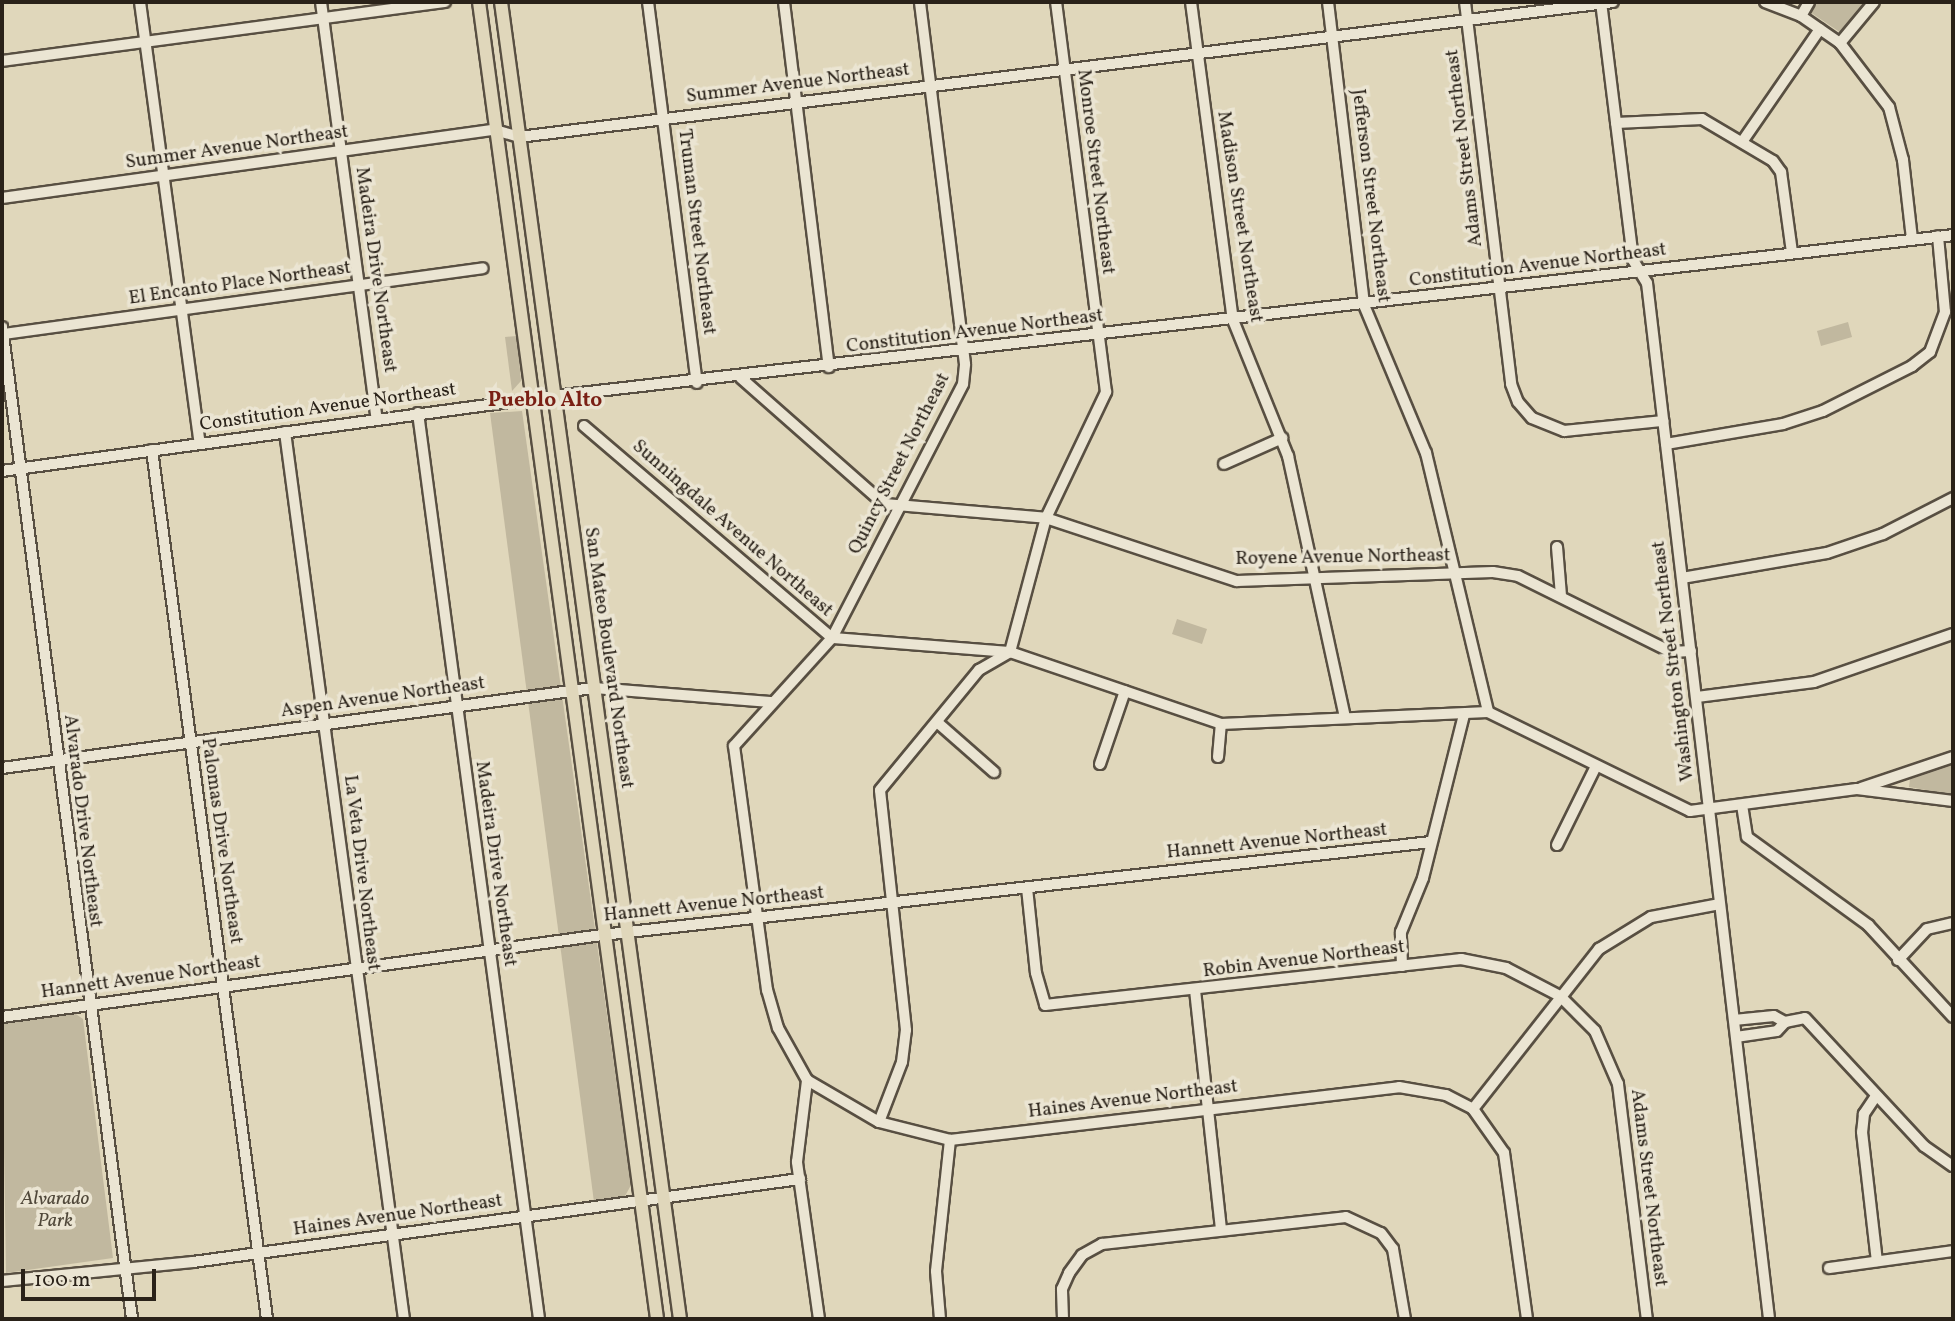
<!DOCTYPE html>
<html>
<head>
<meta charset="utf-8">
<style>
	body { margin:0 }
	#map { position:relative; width:1955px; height:1321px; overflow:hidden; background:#e0d7bb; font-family:Vollkorn,serif }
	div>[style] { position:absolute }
	.green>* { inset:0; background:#c1b89f }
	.roads { filter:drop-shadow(2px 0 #584f42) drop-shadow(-2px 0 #584f42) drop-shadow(0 2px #584f42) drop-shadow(0 -2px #584f42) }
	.minor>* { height:10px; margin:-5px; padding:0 5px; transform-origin:5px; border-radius:5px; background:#ebe5d3 }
	.major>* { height:12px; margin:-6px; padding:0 6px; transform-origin:6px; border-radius:6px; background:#e0d7bb }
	span { translate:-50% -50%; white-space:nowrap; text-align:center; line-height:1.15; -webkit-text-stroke:7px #ebe5d3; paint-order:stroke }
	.street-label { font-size:19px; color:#2a2219 }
	.park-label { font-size:19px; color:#50483a; font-style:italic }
	.neighbourhood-label { font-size:21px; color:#7a1f14; font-weight:700 }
	.frame { position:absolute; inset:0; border:4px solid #2a2219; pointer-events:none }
	.scale { position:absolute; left:21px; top:1269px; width:135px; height:32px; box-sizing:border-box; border:4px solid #2a2219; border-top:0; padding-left:9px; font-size:21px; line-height:24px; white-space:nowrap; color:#2a2219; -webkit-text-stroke:5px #ebe5d3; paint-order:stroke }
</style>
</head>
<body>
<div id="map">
	<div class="green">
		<i style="clip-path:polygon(1816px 2px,1866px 2px,1841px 33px,1810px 12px)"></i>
		<i style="clip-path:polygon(1848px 322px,1852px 337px,1821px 346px,1817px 331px)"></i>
		<i style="clip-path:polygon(517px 336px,521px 381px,512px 391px,505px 337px)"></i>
		<i style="clip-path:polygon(522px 411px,631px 1185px,624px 1198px,594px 1202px,490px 413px)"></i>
		<i style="clip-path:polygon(1177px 619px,1207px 629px,1202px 644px,1172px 634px)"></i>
		<i style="clip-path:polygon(1953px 763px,1953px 795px,1909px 787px,1910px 779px)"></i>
		<i style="clip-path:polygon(73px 1012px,83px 1019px,113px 1258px,6px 1273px,2px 1023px)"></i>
	</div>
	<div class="roads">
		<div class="minor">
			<i style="left:140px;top:2px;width:445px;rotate:82.3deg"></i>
			<i style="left:321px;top:2px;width:421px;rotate:82.4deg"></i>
			<i style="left:648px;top:2px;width:384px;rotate:82.7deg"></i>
			<i style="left:784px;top:2px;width:368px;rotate:83deg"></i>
			<i style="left:1191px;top:2px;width:321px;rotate:82.5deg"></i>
			<i style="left:1233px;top:320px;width:147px;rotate:68deg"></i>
			<i style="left:1288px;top:456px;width:267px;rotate:77.7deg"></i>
			<i style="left:1328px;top:2px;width:305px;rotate:83.2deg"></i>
			<i style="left:1364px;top:305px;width:160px;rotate:67.3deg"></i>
			<i style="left:1426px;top:453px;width:266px;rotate:76.5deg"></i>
			<i style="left:1465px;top:2px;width:385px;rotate:83.1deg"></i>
			<i style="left:1511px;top:384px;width:19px;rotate:69deg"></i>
			<i style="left:1518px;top:402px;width:21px;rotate:49deg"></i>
			<i style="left:1532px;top:418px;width:35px;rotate:22deg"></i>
			<i style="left:1564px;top:431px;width:100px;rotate:-5.8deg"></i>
			<i style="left:1601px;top:2px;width:260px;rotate:82.9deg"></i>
			<i style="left:1633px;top:260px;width:27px;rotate:59deg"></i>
			<i style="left:1647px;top:283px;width:1043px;rotate:83.28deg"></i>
			<i style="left:1765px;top:2px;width:39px;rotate:21deg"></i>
			<i style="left:1801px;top:16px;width:47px;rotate:34.7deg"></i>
			<i style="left:1840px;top:43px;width:81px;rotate:52.6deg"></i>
			<i style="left:1889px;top:107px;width:55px;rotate:75.2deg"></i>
			<i style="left:1903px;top:160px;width:80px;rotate:83.5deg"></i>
			<i style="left:1801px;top:16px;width:16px;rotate:-60deg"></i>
			<i style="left:1840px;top:43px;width:53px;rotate:-50.3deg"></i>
			<i style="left:2px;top:61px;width:447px;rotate:-7.6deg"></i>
			<i style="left:1616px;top:123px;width:86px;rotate:-2.7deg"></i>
			<i style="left:1702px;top:119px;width:82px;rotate:30.6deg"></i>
			<i style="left:1773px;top:161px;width:14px;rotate:54deg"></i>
			<i style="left:1781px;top:172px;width:81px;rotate:82.2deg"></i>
			<i style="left:1742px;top:142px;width:137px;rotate:-55.4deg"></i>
			<i style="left:2px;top:198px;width:498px;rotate:-7.9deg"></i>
			<i style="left:495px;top:130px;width:25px;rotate:16deg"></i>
			<i style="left:519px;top:137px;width:1102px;rotate:-7.03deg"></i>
			<i style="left:2px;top:327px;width:1000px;rotate:82.53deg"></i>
			<i style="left:3px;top:334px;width:484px;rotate:-7.8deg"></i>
			<i style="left:741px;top:378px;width:191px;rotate:41.4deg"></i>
			<i style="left:884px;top:504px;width:163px;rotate:4.9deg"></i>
			<i style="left:1046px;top:518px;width:201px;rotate:18.3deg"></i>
			<i style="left:1237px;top:581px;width:256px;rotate:-2deg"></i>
			<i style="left:1493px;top:572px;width:25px;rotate:9deg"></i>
			<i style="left:1518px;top:576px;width:171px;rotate:26.4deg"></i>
			<i style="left:1671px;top:652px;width:20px;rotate:-3deg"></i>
			<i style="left:418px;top:413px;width:914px;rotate:82.39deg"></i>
			<i style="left:584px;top:426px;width:326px;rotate:40.5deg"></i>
			<i style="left:832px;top:638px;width:179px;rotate:4.5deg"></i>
			<i style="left:1010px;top:652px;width:223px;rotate:18.8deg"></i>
			<i style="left:1221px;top:724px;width:267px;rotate:-2.6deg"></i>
			<i style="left:1488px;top:712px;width:225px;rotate:26.1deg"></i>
			<i style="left:1690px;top:811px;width:168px;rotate:-7.5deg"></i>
			<i style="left:1857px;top:789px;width:97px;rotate:7.1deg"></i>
			<i style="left:285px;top:432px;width:895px;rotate:82.36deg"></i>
			<i style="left:1666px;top:444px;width:119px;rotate:-9.7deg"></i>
			<i style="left:1783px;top:424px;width:42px;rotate:-18deg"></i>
			<i style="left:1823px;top:411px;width:100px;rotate:-26.8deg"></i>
			<i style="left:1912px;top:366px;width:23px;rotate:-38deg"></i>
			<i style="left:1930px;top:352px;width:43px;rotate:-69.4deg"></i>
			<i style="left:1945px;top:312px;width:76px;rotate:-95.3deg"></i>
			<i style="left:152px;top:450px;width:877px;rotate:82.46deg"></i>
			<i style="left:1224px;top:464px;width:64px;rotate:-24.1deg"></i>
			<i style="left:2px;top:471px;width:557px;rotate:-7.74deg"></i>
			<i style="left:554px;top:396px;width:1408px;rotate:-6.56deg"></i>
			<i style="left:1557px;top:547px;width:49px;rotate:85.3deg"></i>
			<i style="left:1682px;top:578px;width:147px;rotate:-9.8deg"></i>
			<i style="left:1827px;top:553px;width:59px;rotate:-18.7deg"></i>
			<i style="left:1883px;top:534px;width:79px;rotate:-27.2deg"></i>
			<i style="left:1697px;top:697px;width:118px;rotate:-7.3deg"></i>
			<i style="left:1814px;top:682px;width:147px;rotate:-19.1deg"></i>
			<i style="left:937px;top:722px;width:76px;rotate:41.3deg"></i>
			<i style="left:1218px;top:757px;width:33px;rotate:-85deg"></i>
			<i style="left:1100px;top:764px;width:77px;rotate:-71.1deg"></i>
			<i style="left:2px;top:768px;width:596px;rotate:-7.71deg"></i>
			<i style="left:593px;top:688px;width:179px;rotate:4.5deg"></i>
			<i style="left:1861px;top:788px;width:97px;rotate:-18.6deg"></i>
			<i style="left:1742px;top:805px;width:32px;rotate:81deg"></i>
			<i style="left:1747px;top:837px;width:150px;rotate:36deg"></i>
			<i style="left:1868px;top:925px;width:125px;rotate:47.3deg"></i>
			<i style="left:1557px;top:845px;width:88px;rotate:-63.7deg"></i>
			<i style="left:1027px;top:888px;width:85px;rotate:84deg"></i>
			<i style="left:1036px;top:973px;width:33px;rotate:74deg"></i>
			<i style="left:1045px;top:1005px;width:419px;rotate:-6.3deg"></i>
			<i style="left:1461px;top:959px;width:46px;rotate:11.3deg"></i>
			<i style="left:1506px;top:968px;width:61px;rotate:27.4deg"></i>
			<i style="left:1560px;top:996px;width:49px;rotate:45deg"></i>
			<i style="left:1595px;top:1031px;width:58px;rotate:66.5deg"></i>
			<i style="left:1618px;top:1084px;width:237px;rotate:83deg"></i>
			<i style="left:1898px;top:960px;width:42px;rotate:-46.9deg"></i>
			<i style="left:1927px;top:929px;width:27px;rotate:-13deg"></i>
			<i style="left:1402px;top:966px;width:34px;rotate:-92deg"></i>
			<i style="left:1401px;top:932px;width:58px;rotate:-67.8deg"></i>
			<i style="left:1423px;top:878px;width:168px;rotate:-75.9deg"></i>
			<i style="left:1195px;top:990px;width:240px;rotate:83.8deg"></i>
			<i style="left:2px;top:1017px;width:606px;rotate:-7.78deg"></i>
			<i style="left:602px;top:935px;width:834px;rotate:-6.4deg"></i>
			<i style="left:1734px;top:1020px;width:40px;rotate:-5.7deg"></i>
			<i style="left:1774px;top:1016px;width:13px;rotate:29deg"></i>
			<i style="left:1736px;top:1037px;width:41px;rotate:-8.3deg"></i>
			<i style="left:1777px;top:1031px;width:12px;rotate:-48deg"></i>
			<i style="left:1785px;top:1022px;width:20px;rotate:-11deg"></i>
			<i style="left:1805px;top:1018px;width:175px;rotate:47.1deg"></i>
			<i style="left:1924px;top:1146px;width:35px;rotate:35deg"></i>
			<i style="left:807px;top:1080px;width:83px;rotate:30.3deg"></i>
			<i style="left:879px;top:1122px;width:73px;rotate:14.2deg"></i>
			<i style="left:950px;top:1140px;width:452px;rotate:-6.7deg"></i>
			<i style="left:1399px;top:1087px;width:48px;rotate:9.7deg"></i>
			<i style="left:1446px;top:1095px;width:30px;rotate:27deg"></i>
			<i style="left:1473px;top:1109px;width:54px;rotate:54.8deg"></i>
			<i style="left:1504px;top:1153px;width:168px;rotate:82.1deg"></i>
			<i style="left:1876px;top:1096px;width:22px;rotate:124deg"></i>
			<i style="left:1864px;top:1114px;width:18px;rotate:96deg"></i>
			<i style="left:1862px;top:1132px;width:130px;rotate:83.4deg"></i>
			<i style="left:1473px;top:1109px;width:204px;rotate:-51.8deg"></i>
			<i style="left:1599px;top:949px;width:61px;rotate:-31.6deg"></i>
			<i style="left:1651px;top:917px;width:70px;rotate:-10.7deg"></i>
			<i style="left:879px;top:1122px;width:64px;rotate:-69deg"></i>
			<i style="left:902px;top:1062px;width:32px;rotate:-83deg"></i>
			<i style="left:906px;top:1030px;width:241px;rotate:-96.2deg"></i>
			<i style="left:880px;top:790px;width:156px;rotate:-50.5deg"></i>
			<i style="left:979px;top:670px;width:36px;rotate:-30deg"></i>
			<i style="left:1010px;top:652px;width:139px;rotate:-75deg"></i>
			<i style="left:1046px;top:518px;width:140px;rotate:-64.5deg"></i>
			<i style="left:1106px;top:392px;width:393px;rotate:-97.3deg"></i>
			<i style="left:1829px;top:1268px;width:125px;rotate:-7.8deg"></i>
			<i style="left:2px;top:1281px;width:192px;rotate:-5.7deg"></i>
			<i style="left:193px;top:1262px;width:613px;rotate:-7.79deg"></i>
			<i style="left:819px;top:1319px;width:159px;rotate:-98deg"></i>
			<i style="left:797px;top:1162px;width:83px;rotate:-83deg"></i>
			<i style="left:807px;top:1080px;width:60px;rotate:-119.1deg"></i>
			<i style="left:778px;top:1028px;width:40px;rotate:-106deg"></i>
			<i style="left:767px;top:990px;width:246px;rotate:-97.7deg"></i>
			<i style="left:734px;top:746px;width:146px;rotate:-47.8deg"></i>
			<i style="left:832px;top:638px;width:286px;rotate:-62.7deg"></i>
			<i style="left:963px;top:384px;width:20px;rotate:-84deg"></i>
			<i style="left:965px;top:364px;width:365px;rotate:-97.1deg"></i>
			<i style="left:940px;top:1319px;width:48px;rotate:-94.8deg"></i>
			<i style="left:936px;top:1271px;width:132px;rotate:-83.9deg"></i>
			<i style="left:1063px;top:1319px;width:30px;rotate:-92deg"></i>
			<i style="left:1062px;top:1289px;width:17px;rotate:-66deg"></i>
			<i style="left:1069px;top:1273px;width:22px;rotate:-54deg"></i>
			<i style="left:1082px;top:1255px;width:23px;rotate:-29deg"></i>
			<i style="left:1102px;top:1244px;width:245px;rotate:-6.3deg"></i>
			<i style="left:1346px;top:1217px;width:38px;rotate:25deg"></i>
			<i style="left:1381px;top:1233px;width:20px;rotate:53deg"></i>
			<i style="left:1393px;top:1249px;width:71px;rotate:80.3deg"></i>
		</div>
		<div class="major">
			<i style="left:479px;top:2px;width:1329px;rotate:82.3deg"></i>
			<i style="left:501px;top:2px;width:1329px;rotate:82.26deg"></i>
		</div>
	</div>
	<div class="street-label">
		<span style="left:798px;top:84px;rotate:-7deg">Summer Avenue Northeast</span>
		<span style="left:237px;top:148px;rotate:-8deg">Summer Avenue Northeast</span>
		<span style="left:1465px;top:148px;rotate:-97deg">Adams Street Northeast</span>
		<span style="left:1095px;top:172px;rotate:83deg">Monroe Street Northeast</span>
		<span style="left:1370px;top:196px;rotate:83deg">Jefferson Street Northeast</span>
		<span style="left:1239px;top:217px;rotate:81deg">Madison Street Northeast</span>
		<span style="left:696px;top:232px;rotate:83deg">Truman Street Northeast</span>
		<span style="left:1538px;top:266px;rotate:-7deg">Constitution Avenue Northeast</span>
		<span style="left:375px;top:270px;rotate:82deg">Madeira Drive Northeast</span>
		<span style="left:240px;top:284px;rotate:-8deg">El Encanto Place Northeast</span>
		<span style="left:975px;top:332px;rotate:-7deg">Constitution Avenue Northeast</span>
		<span style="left:328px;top:408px;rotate:-8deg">Constitution Avenue Northeast</span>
		<span style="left:900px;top:464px;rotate:-63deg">Quincy Street Northeast</span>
		<span style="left:732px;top:529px;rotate:41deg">Sunningdale Avenue Northeast</span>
		<span style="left:1343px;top:558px;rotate:-1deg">Royene Avenue Northeast</span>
		<span style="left:608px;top:658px;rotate:82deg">San Mateo Boulevard Northeast</span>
		<span style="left:1674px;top:661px;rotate:-97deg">Washington Street Northeast</span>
		<span style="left:383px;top:698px;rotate:-8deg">Aspen Avenue Northeast</span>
		<span style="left:82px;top:821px;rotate:83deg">Alvarado Drive Northeast</span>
		<span style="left:221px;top:841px;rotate:82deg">Palomas Drive Northeast</span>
		<span style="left:1277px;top:842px;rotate:-6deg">Hannett Avenue Northeast</span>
		<span style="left:495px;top:864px;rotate:82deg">Madeira Drive Northeast</span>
		<span style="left:361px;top:873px;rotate:83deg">La Veta Drive Northeast</span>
		<span style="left:714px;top:905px;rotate:-6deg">Hannett Avenue Northeast</span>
		<span style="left:1304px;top:960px;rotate:-7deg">Robin Avenue Northeast</span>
		<span style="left:151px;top:978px;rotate:-8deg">Hannett Avenue Northeast</span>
		<span style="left:1133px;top:1100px;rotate:-7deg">Haines Avenue Northeast</span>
		<span style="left:1648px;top:1188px;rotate:83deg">Adams Street Northeast</span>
		<span style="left:398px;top:1216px;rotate:-8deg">Haines Avenue Northeast</span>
	</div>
	<div class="park-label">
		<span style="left:55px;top:1211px">Alvarado<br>Park</span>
	</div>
	<div class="neighbourhood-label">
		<span style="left:545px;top:401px">Pueblo Alto</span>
	</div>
	<div class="frame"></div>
	<div class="scale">100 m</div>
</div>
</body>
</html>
